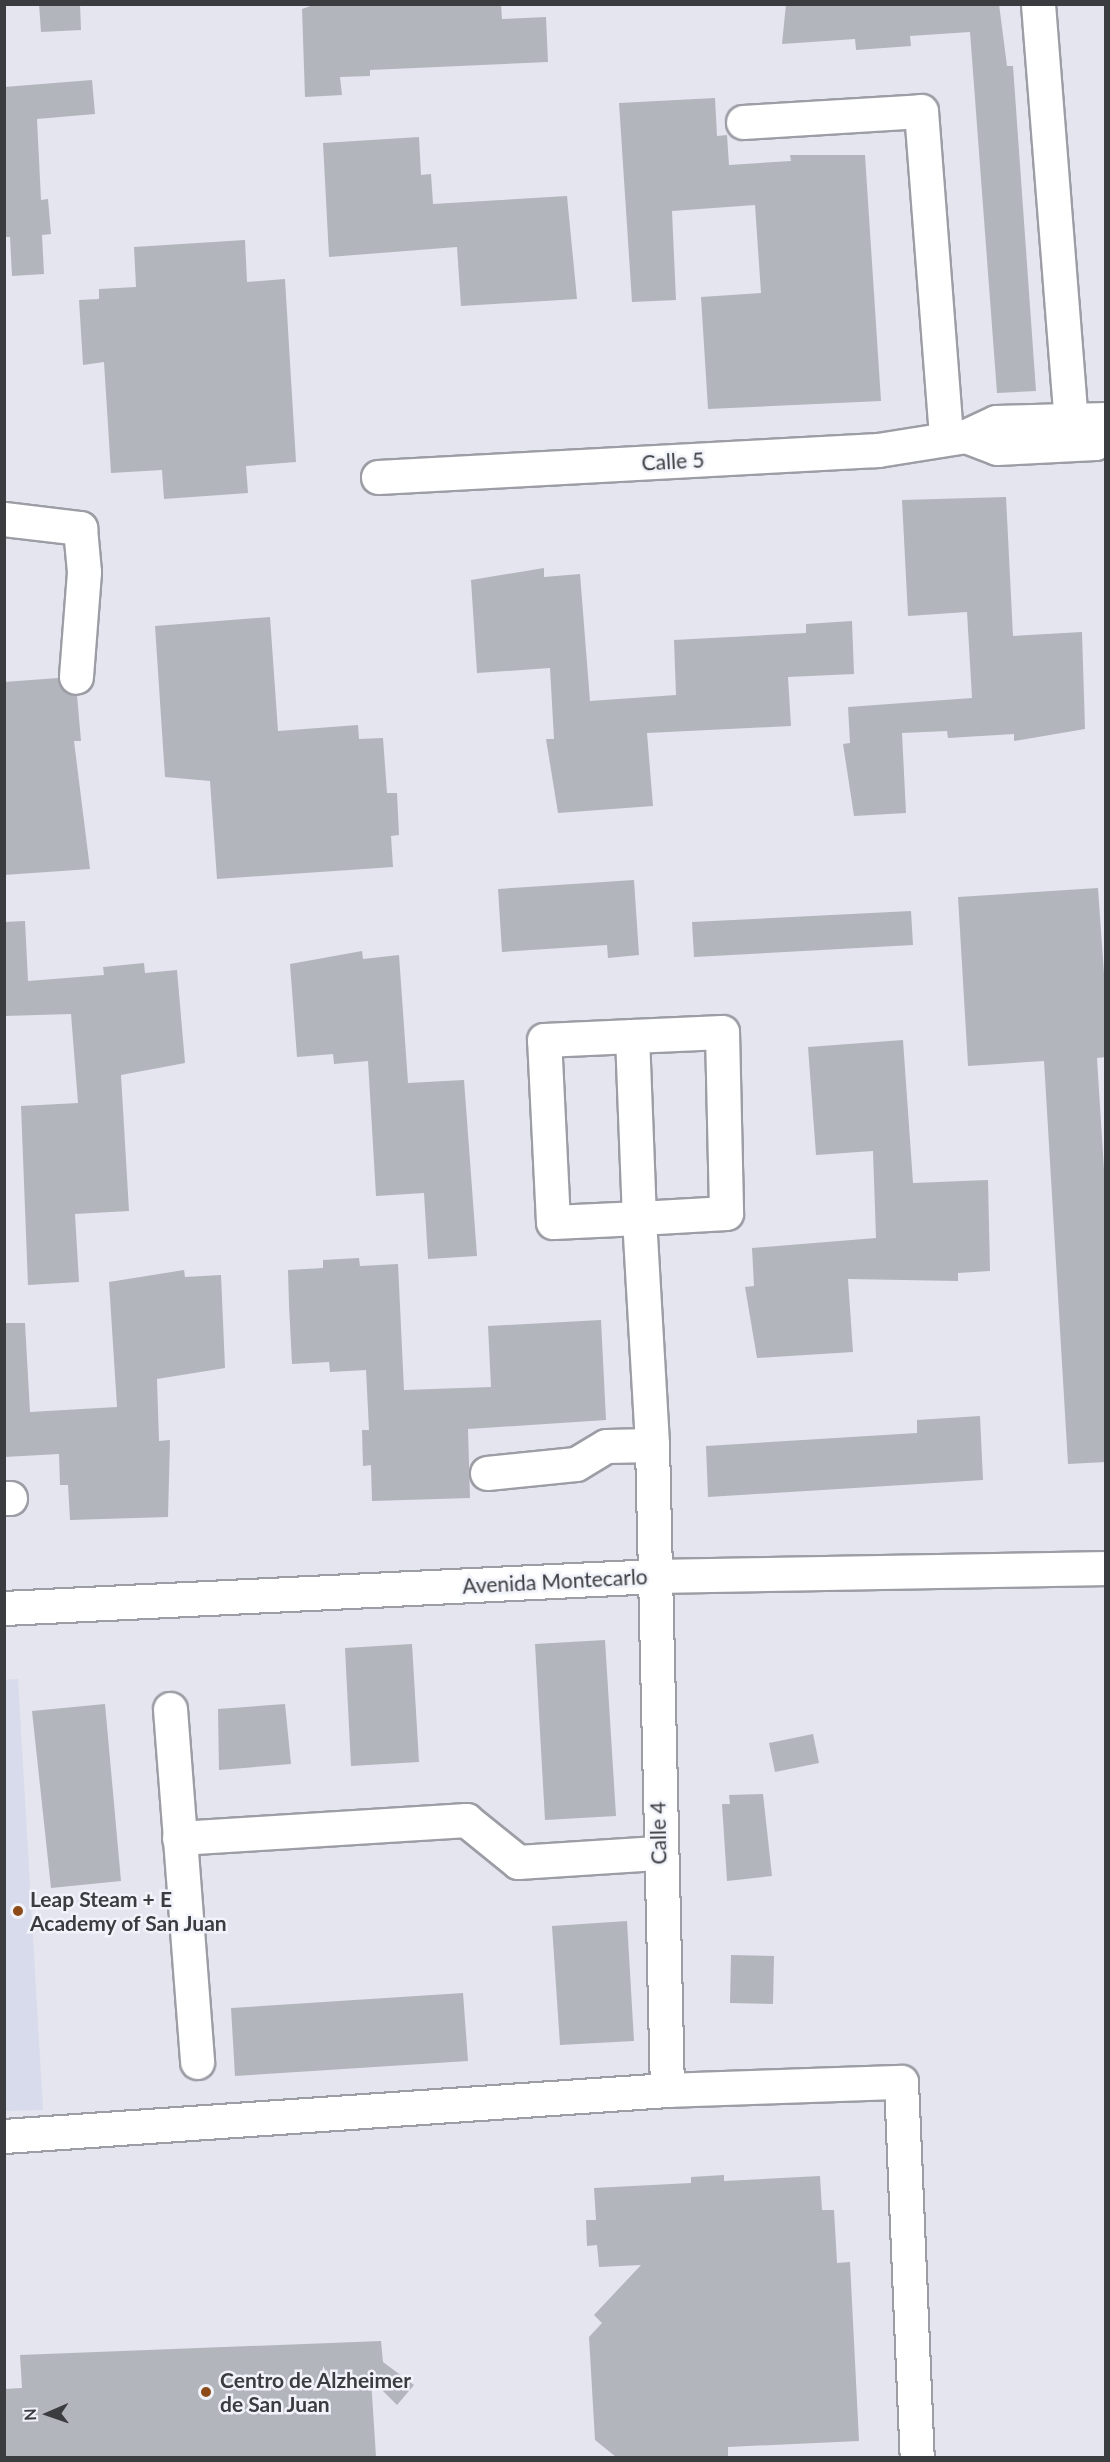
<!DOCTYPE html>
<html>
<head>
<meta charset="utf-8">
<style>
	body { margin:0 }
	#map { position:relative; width:1110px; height:2462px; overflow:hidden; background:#e4e5ee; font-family:Lato,sans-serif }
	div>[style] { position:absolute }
	.built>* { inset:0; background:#d8dbeb }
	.building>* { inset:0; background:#b3b5bd }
	.roads { filter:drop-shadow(2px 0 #9c9da5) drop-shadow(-2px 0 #9c9da5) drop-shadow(0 2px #9c9da5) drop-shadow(0 -2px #9c9da5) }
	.minor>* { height:33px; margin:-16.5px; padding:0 16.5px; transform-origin:16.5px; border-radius:16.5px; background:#fff }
	.dots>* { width:16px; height:16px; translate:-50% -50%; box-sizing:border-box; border:3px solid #f1f3fb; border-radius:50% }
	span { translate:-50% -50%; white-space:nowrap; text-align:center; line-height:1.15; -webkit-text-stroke:5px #f1f3fb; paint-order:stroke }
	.street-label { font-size:21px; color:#3b3c3f }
	.poi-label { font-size:21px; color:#3b3c3f; font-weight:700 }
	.left { translate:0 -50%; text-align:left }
	.frame { position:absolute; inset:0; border:6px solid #3b3c3f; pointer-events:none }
	.north { position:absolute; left:18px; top:2384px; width:60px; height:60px; -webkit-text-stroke:4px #f1f3fb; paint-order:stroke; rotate:268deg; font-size:16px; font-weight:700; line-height:24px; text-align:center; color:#3b3c3f }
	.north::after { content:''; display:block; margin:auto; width:21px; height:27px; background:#3b3c3f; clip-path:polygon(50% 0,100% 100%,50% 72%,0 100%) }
</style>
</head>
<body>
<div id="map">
	<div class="built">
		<i style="clip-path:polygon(18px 1679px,43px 2110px,5px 2111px,4px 1680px)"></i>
	</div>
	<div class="building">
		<i style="clip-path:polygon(39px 4px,80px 4px,81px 30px,41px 32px)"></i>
		<i style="clip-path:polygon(316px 4px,501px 4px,502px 19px,546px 17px,548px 62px,370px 70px,370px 76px,340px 77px,342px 95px,305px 97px,302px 9px)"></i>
		<i style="clip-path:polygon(786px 4px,999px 4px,1007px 66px,1013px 66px,1036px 391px,997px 393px,970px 32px,910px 36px,911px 46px,856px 50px,855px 39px,782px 44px)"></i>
		<i style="clip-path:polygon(92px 80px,95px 114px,37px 119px,41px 200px,48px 199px,51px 234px,42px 235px,44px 274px,12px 276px,10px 237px,4px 237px,4px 87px)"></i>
		<i style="clip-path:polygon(715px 98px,717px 136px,727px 135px,729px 165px,791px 161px,790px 155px,865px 155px,881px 401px,708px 409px,701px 297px,761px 293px,755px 205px,672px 211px,676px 300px,632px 302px,619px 103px)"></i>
		<i style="clip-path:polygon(419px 137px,421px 175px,431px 174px,433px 204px,567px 196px,577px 299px,461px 306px,457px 247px,329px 257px,323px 143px)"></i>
		<i style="clip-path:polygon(245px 240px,247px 282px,285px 279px,296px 462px,246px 466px,248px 493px,164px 499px,162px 470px,111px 473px,104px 362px,83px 365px,79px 300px,99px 299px,99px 289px,136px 287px,134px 247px)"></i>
		<i style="clip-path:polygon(1006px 497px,1013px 636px,1082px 632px,1085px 729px,1014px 741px,1014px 734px,948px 738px,947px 731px,902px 733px,906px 813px,854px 816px,843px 744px,850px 743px,848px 707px,972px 698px,967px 612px,908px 616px,902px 500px)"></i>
		<i style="clip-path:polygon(544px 568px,544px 577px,580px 574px,590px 701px,676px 695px,674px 640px,806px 633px,806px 624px,852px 621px,854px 674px,788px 677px,791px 726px,647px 733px,653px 806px,558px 813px,546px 739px,554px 739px,550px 668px,477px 673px,471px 580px)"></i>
		<i style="clip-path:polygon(270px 617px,278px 731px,358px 725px,359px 739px,383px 738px,387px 793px,397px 793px,399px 835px,391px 836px,393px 867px,217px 879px,210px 781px,165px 777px,155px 626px)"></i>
		<i style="clip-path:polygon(58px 678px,65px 692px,77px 695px,81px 741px,74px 741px,90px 869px,4px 875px,4px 682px)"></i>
		<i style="clip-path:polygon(634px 880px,639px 955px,608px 958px,607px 945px,502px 952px,498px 889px)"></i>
		<i style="clip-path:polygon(1098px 888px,1106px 1002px,1106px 1057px,1097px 1058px,1106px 1202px,1106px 1462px,1068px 1464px,1044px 1061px,968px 1066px,958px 897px)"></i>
		<i style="clip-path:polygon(911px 911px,913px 945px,694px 957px,692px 922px)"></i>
		<i style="clip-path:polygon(25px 921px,28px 981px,104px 975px,103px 967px,144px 963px,145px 973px,177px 970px,185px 1063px,121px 1075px,129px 1211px,75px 1214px,79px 1282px,28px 1285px,21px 1106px,78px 1103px,71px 1014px,4px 1016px,4px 922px)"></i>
		<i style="clip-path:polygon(362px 951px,363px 959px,399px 955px,408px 1083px,464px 1080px,477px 1256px,428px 1259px,424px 1193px,376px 1196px,368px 1061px,334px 1064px,333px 1054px,297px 1057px,290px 964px)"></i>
		<i style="clip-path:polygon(903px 1040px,913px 1183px,988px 1180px,990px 1271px,958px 1273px,958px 1281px,848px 1279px,853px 1352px,757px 1358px,745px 1287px,754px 1286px,752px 1248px,876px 1238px,873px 1151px,816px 1155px,808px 1047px)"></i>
		<i style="clip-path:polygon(359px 1258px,360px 1266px,398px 1264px,404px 1390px,491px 1387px,488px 1326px,601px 1320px,606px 1420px,468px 1429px,470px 1498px,372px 1501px,371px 1465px,363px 1466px,362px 1430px,369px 1430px,366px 1370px,330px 1372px,329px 1362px,292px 1364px,289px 1305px,288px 1270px,323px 1268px,323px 1260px)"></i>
		<i style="clip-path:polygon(184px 1270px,185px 1277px,221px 1275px,225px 1368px,157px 1379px,159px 1441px,170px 1440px,168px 1517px,70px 1520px,68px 1485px,60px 1485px,59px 1454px,4px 1457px,4px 1323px,25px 1323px,30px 1412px,117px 1407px,109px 1282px)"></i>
		<i style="clip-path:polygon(980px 1416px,983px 1480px,708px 1497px,706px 1446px,917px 1433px,917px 1420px)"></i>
		<i style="clip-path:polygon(605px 1640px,616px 1816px,545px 1820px,535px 1644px)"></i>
		<i style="clip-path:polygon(412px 1644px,419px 1762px,351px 1766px,345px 1648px)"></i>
		<i style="clip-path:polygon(105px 1704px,121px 1881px,51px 1888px,32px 1711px)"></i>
		<i style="clip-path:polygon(285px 1704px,291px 1764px,219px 1770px,218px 1709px)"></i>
		<i style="clip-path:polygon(813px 1734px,819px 1763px,775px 1772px,769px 1743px)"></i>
		<i style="clip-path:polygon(763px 1794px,772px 1876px,727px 1881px,722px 1804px,730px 1804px,729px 1795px)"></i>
		<i style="clip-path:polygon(627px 1921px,634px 2041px,560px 2045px,552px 1926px)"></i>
		<i style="clip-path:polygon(731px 1955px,774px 1956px,773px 2004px,730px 2003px)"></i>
		<i style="clip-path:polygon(463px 1993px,468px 2061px,235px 2076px,231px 2008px)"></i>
		<i style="clip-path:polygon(724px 2175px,724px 2181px,820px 2176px,822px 2210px,834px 2210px,837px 2263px,850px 2262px,859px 2441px,728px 2447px,728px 2457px,616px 2457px,595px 2440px,589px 2337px,602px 2323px,594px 2315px,641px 2265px,599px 2267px,597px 2245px,587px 2246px,586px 2220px,596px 2220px,594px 2188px,691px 2183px,691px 2177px)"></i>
		<i style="clip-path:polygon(381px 2341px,383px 2362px,414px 2385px,397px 2405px,371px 2379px,376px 2457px,4px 2457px,4px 2389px,22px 2388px,20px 2355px)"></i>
	</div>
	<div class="roads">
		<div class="minor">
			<i style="left:1038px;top:4px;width:417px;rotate:85.5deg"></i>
			<i style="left:743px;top:122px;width:178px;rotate:-3.5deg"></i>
			<i style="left:921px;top:111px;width:328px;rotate:85.6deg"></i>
			<i style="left:966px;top:436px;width:33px;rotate:21deg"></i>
			<i style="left:997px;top:448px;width:98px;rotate:-2.9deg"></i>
			<i style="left:1095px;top:443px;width:13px;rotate:-29deg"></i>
			<i style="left:378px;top:477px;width:501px;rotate:-3.09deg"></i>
			<i style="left:878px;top:450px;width:89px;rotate:-9deg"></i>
			<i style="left:966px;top:436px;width:33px;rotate:-25deg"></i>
			<i style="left:996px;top:422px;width:110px;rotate:-1.6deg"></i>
			<i style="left:4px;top:519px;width:77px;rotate:6.8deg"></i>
			<i style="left:80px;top:528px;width:44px;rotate:84.8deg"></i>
			<i style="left:84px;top:572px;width:105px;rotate:94.4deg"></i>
			<i style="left:632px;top:1036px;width:90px;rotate:-2.5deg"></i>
			<i style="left:722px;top:1032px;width:181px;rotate:88.7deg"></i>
			<i style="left:726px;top:1213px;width:87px;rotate:176.7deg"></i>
			<i style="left:639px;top:1218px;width:86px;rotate:177.3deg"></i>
			<i style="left:553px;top:1222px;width:182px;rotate:-92.8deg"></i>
			<i style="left:544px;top:1040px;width:88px;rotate:-2.6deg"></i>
			<i style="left:632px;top:1036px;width:182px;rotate:87.8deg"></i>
			<i style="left:639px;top:1218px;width:227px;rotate:86.7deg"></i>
			<i style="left:652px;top:1445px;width:645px;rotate:88.67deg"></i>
			<i style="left:487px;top:1473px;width:89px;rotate:-5.8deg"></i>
			<i style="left:576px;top:1464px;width:35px;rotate:-31deg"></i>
			<i style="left:606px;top:1446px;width:46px;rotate:-1.2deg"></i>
			<i style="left:4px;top:1498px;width:6px"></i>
			<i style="left:4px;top:1608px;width:653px;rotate:-2.81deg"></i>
			<i style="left:656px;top:1576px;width:450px;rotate:-1deg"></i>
			<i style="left:170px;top:1709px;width:354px;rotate:85.6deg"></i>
			<i style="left:179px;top:1838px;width:288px;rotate:-3.6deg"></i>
			<i style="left:466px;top:1820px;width:67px;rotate:38.9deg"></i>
			<i style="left:518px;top:1862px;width:139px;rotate:-3.7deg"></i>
			<i style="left:4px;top:2136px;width:665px;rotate:-3.97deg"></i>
			<i style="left:667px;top:2090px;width:234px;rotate:-2deg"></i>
			<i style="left:901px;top:2082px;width:376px;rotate:87.6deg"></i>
		</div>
	</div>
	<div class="dots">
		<i style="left:18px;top:1911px;background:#8d4b19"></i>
		<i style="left:206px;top:2392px;background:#8d4b19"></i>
	</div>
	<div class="street-label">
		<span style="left:673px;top:461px;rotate:-3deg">Calle 5</span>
		<span style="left:555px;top:1581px;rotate:-3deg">Avenida Montecarlo</span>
		<span style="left:658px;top:1833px;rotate:-91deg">Calle 4</span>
	</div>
	<div class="poi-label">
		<span class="left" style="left:30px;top:1911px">Leap Steam + E<br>Academy of San Juan</span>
		<span class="left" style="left:220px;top:2392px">Centro de Alzheimer<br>de San Juan</span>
	</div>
	<div class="frame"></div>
	<div class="north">N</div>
</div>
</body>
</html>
